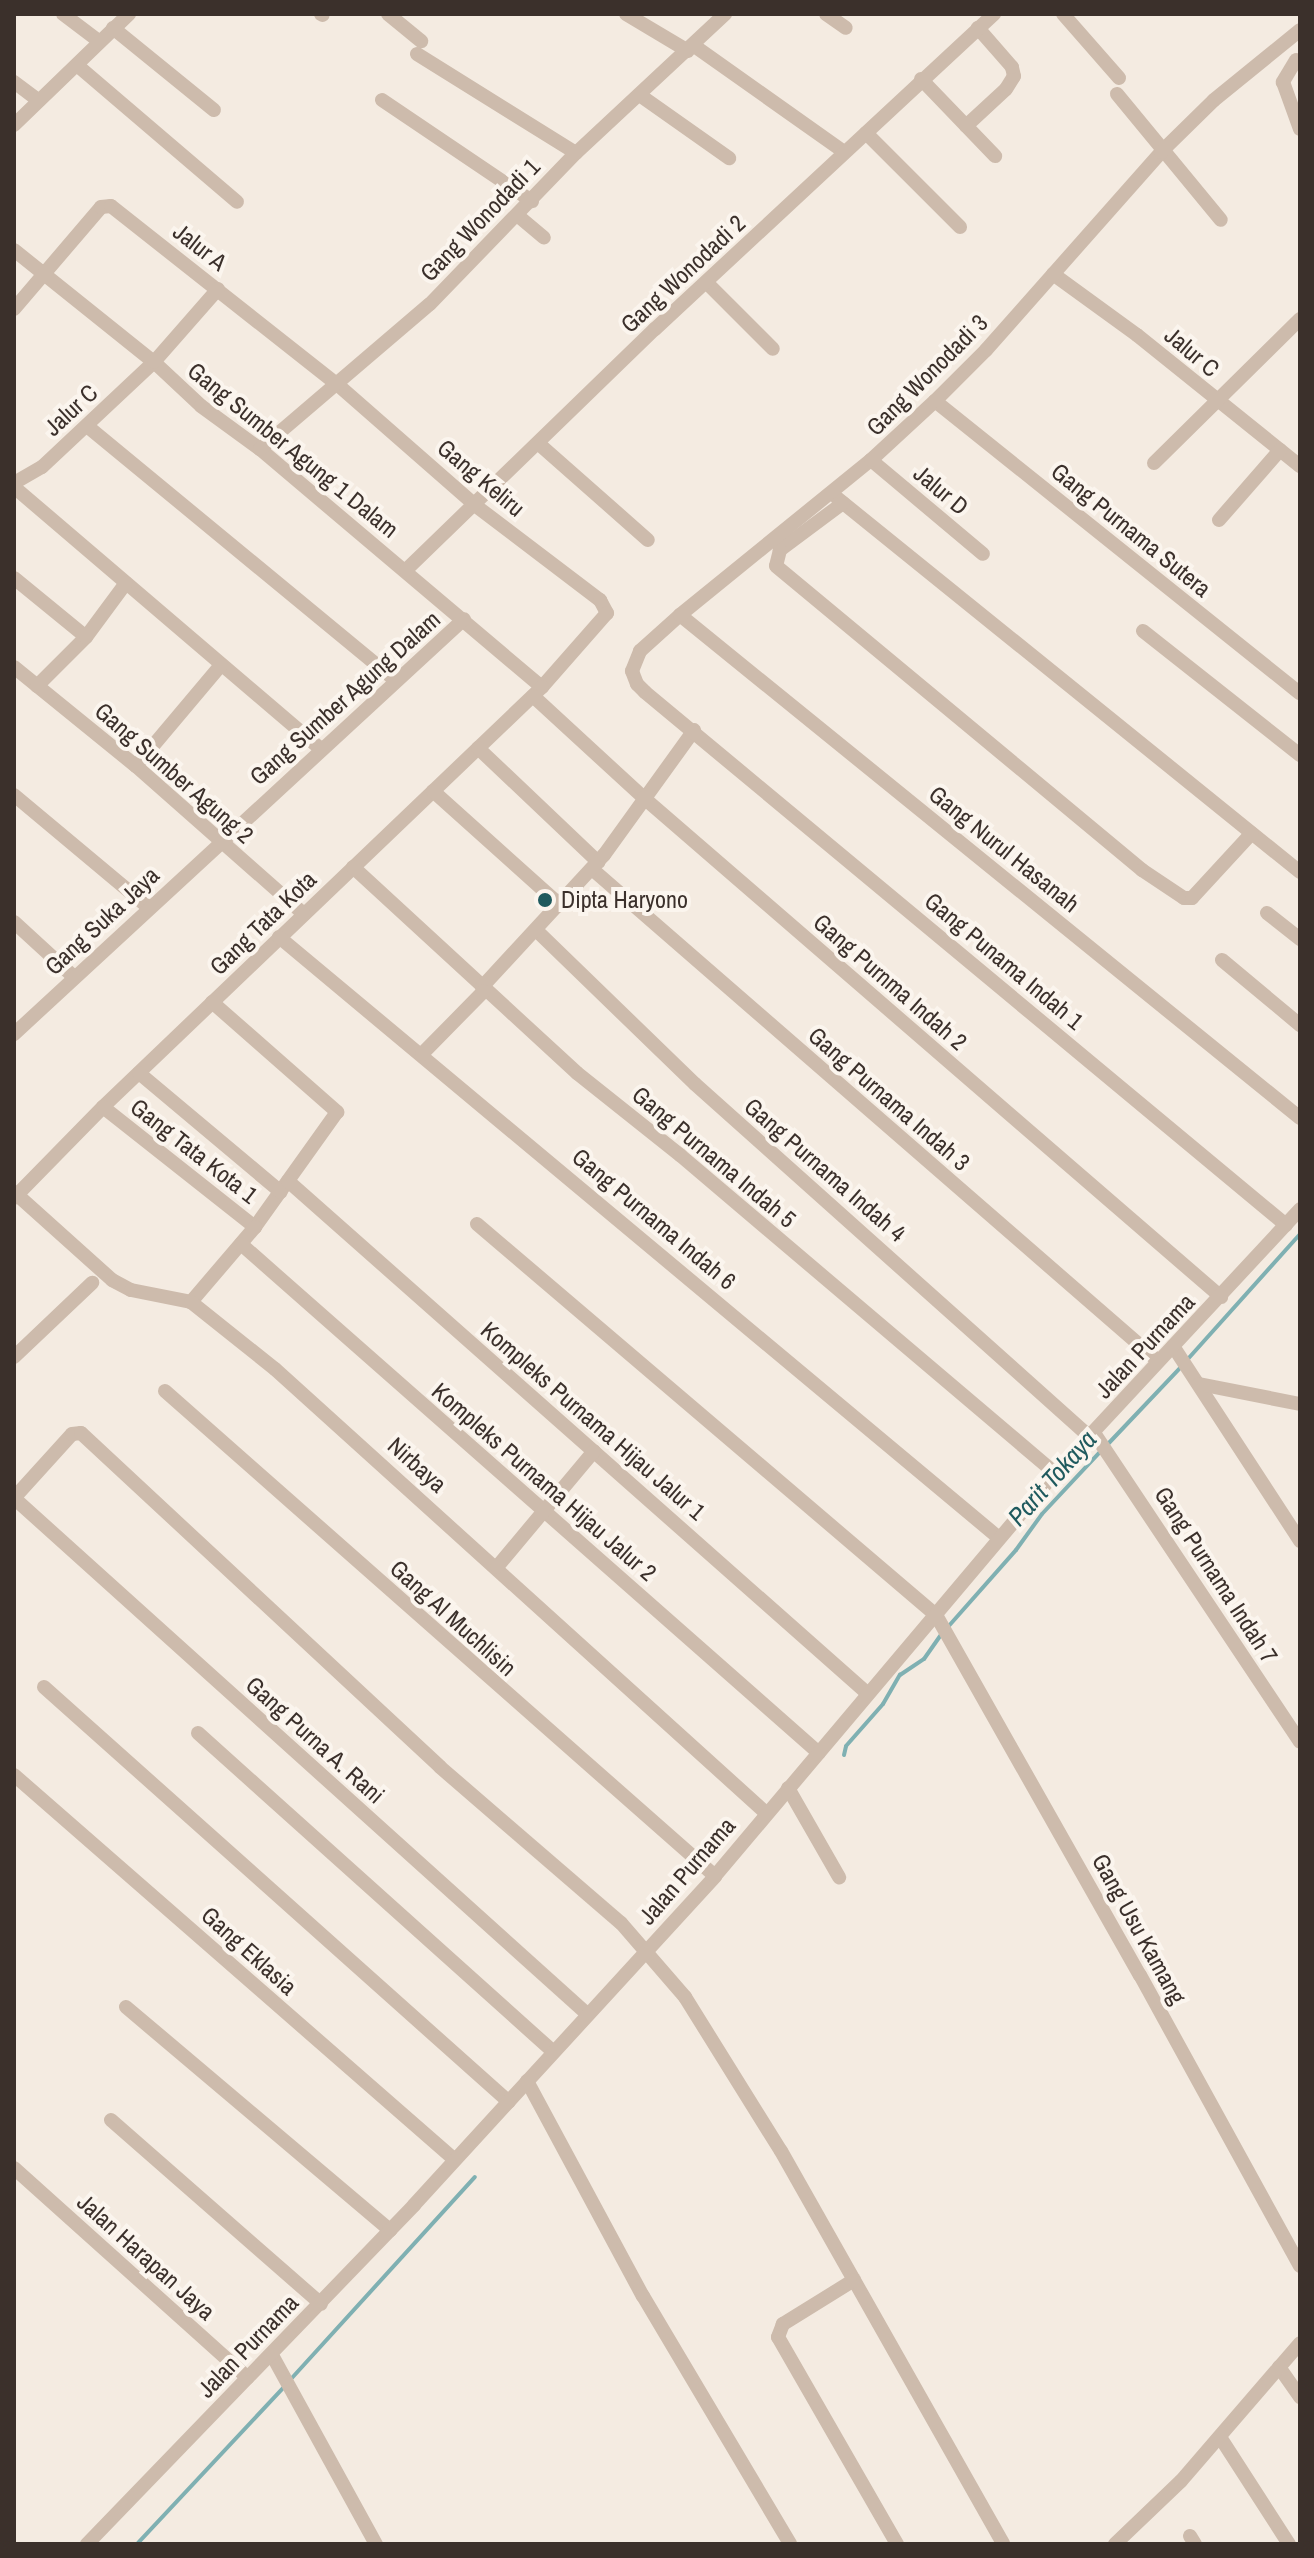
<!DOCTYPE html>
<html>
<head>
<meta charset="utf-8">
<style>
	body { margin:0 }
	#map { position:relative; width:1314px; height:2558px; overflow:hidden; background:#f4ebe1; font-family:"Archivo Narrow",sans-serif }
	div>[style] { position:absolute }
	.stream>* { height:4px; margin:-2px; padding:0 2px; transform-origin:2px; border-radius:2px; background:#7fb0b2 }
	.minor>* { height:14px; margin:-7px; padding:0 7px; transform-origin:7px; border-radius:7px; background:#cdbbac }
	.dots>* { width:22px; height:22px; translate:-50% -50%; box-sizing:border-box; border:4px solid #fbf5ee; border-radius:50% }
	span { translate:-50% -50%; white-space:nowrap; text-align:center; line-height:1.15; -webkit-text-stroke:8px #fbf5ee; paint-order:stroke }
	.street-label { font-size:24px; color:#3b302b }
	.poi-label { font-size:24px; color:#3b302b }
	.left { translate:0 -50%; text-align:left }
	.water-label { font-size:26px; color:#1f5a5e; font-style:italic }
	.frame { position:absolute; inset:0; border:16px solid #3b302b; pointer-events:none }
</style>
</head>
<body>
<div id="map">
	<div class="stream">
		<i style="left:1187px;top:1360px;width:169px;rotate:-48.1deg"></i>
		<i style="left:1107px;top:1445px;width:108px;rotate:-46.5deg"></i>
		<i style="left:947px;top:1628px;width:104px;rotate:-48.5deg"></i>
		<i style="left:1016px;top:1550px;width:44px;rotate:-54.2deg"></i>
		<i style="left:1042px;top:1514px;width:86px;rotate:-46.9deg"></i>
		<i style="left:844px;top:1755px;width:9px;rotate:-77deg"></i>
		<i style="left:846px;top:1746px;width:56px;rotate:-48.6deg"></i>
		<i style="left:883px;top:1704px;width:34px;rotate:-60deg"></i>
		<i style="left:900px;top:1675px;width:29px;rotate:-34deg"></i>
		<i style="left:924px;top:1659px;width:29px;rotate:-55deg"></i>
		<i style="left:291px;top:2379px;width:273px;rotate:-47.7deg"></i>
		<i style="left:137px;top:2544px;width:216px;rotate:-46.9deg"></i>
	</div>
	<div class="minor">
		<i style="left:63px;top:14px;width:46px;rotate:37.1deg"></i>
		<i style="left:321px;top:14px;width:2px;rotate:27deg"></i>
		<i style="left:388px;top:14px;width:43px;rotate:39.3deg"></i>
		<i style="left:626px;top:14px;width:72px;rotate:30.8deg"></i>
		<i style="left:826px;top:14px;width:24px;rotate:35deg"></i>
		<i style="left:1063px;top:14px;width:85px;rotate:48.8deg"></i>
		<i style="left:113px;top:28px;width:130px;rotate:39.1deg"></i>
		<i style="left:693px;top:45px;width:185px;rotate:35.3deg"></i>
		<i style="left:417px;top:54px;width:187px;rotate:31.9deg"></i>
		<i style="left:1296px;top:60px;width:26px;rotate:121deg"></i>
		<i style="left:1283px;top:82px;width:50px;rotate:70.1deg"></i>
		<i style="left:78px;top:66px;width:209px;rotate:40.5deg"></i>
		<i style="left:921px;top:79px;width:107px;rotate:46.1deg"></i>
		<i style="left:14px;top:82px;width:31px;rotate:37deg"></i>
		<i style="left:1117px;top:94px;width:163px;rotate:50.5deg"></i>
		<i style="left:641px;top:96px;width:108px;rotate:35.2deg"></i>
		<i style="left:382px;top:100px;width:181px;rotate:34deg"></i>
		<i style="left:14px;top:125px;width:160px;rotate:-44deg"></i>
		<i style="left:966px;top:126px;width:54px;rotate:-42.8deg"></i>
		<i style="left:1006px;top:89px;width:15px;rotate:-58deg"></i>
		<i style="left:1014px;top:76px;width:9px;rotate:-103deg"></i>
		<i style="left:1012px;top:67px;width:52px;rotate:-131.1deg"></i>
		<i style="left:866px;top:133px;width:133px;rotate:45deg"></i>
		<i style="left:517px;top:215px;width:35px;rotate:40deg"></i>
		<i style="left:14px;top:250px;width:179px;rotate:38.7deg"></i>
		<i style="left:154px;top:362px;width:64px;rotate:43.1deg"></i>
		<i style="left:201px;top:406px;width:73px;rotate:36.1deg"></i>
		<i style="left:260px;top:449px;width:369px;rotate:40.2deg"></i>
		<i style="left:1053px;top:274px;width:104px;rotate:36deg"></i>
		<i style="left:1137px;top:335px;width:209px;rotate:38.8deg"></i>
		<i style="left:707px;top:283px;width:93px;rotate:45deg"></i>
		<i style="left:14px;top:309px;width:134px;rotate:-49.5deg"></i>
		<i style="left:101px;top:207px;width:10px;rotate:-6deg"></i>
		<i style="left:111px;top:206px;width:289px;rotate:38.3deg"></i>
		<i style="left:338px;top:385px;width:184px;rotate:41.2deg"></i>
		<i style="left:476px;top:506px;width:156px;rotate:37.2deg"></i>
		<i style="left:600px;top:600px;width:15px;rotate:62deg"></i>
		<i style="left:607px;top:613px;width:98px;rotate:131.3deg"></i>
		<i style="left:542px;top:687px;width:608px;rotate:136.27deg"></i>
		<i style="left:103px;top:1107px;width:127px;rotate:134.4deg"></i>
		<i style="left:935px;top:401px;width:467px;rotate:38.7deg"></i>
		<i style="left:87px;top:426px;width:399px;rotate:39.5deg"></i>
		<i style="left:539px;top:444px;width:145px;rotate:41.4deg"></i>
		<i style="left:260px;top:449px;width:223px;rotate:-40.5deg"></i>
		<i style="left:430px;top:304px;width:210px;rotate:-46deg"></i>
		<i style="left:576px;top:153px;width:204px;rotate:-43deg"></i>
		<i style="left:871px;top:460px;width:146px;rotate:40deg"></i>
		<i style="left:1154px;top:463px;width:205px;rotate:-44.6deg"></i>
		<i style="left:14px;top:483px;width:32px;rotate:-30deg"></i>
		<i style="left:42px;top:467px;width:154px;rotate:-43.2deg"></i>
		<i style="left:154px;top:362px;width:97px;rotate:-48.8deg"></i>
		<i style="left:14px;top:487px;width:404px;rotate:40.5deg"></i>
		<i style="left:837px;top:498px;width:595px;rotate:38.93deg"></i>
		<i style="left:843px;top:503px;width:79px;rotate:143.3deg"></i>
		<i style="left:780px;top:550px;width:16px;rotate:104deg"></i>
		<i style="left:776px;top:566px;width:476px;rotate:39.7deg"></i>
		<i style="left:1142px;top:870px;width:50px;rotate:33.7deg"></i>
		<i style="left:1184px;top:898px;width:8px"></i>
		<i style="left:1192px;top:898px;width:88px;rotate:-47.3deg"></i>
		<i style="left:1219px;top:520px;width:93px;rotate:-48.9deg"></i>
		<i style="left:406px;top:570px;width:347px;rotate:-44.1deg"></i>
		<i style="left:655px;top:329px;width:463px;rotate:-42.9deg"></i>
		<i style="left:14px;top:578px;width:93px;rotate:39.3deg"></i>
		<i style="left:680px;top:615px;width:798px;rotate:39.05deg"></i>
		<i style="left:1143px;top:631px;width:200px;rotate:38.3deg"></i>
		<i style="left:14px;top:667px;width:157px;rotate:39.1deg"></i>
		<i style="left:136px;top:766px;width:224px;rotate:41.4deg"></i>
		<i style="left:37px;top:686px;width:69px;rotate:-45deg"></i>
		<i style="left:86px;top:637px;width:67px;rotate:-53.5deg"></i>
		<i style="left:533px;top:696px;width:151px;rotate:42.6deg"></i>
		<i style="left:644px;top:798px;width:763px;rotate:40.85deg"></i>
		<i style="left:478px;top:748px;width:166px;rotate:43.5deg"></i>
		<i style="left:136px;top:766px;width:132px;rotate:-49.9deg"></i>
		<i style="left:433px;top:791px;width:171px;rotate:41.9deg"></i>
		<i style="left:14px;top:795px;width:176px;rotate:39.9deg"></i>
		<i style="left:353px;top:867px;width:304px;rotate:42.6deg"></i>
		<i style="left:577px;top:1073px;width:132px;rotate:38.5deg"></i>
		<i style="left:680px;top:1155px;width:492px;rotate:40.3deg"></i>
		<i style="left:592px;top:869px;width:750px;rotate:41deg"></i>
		<i style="left:1267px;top:913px;width:42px;rotate:38.2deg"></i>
		<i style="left:14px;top:922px;width:81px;rotate:42.5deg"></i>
		<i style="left:536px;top:930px;width:221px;rotate:44.1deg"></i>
		<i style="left:695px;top:1084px;width:530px;rotate:41.79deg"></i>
		<i style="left:279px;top:937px;width:938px;rotate:39.85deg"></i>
		<i style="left:1222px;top:960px;width:102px;rotate:39.8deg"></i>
		<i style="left:482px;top:987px;width:180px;rotate:-47.3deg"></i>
		<i style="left:604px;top:855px;width:154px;rotate:-54.2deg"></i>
		<i style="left:212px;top:1002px;width:167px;rotate:41.3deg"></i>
		<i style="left:337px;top:1112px;width:141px;rotate:125.5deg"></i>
		<i style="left:14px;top:1034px;width:612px;rotate:-42.68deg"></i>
		<i style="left:422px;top:1054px;width:88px;rotate:-45.5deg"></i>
		<i style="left:139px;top:1073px;width:185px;rotate:40deg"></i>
		<i style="left:103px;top:1107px;width:194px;rotate:38.3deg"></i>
		<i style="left:255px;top:1227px;width:99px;rotate:130.5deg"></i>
		<i style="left:288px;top:1181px;width:774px;rotate:41.49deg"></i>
		<i style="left:14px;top:1192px;width:132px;rotate:41.9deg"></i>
		<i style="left:112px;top:1280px;width:21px;rotate:28deg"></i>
		<i style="left:131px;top:1290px;width:61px;rotate:11.3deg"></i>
		<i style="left:191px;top:1302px;width:107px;rotate:38.6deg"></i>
		<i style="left:275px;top:1369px;width:662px;rotate:42.12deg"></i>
		<i style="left:477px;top:1224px;width:603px;rotate:40.43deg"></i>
		<i style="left:936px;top:1615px;width:414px;rotate:60.5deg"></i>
		<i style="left:1140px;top:1975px;width:332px;rotate:61.2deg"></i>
		<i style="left:1286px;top:1225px;width:834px;rotate:-140.26deg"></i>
		<i style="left:645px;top:692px;width:11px;rotate:-135deg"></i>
		<i style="left:637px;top:684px;width:14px;rotate:-111deg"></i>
		<i style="left:632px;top:671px;width:22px;rotate:-68deg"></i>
		<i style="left:640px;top:651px;width:54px;rotate:-42deg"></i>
		<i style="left:680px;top:615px;width:246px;rotate:-39.1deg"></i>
		<i style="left:871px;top:460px;width:87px;rotate:-42.7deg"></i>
		<i style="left:935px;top:401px;width:72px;rotate:-45deg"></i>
		<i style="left:986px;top:350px;width:264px;rotate:-48.5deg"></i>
		<i style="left:1161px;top:152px;width:74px;rotate:-44.5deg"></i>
		<i style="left:1214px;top:100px;width:111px;rotate:-39.1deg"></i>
		<i style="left:241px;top:1244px;width:770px;rotate:41.37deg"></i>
		<i style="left:1173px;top:1346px;width:233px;rotate:56.9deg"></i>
		<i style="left:14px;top:1357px;width:108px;rotate:-43.5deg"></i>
		<i style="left:1199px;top:1384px;width:103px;rotate:11.2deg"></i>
		<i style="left:165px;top:1391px;width:733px;rotate:41.41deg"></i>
		<i style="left:1094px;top:1433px;width:371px;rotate:56.3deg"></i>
		<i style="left:14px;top:1498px;width:86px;rotate:-47.8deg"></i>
		<i style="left:72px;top:1434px;width:9px;rotate:-6deg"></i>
		<i style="left:81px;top:1433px;width:490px;rotate:42.9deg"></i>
		<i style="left:440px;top:1767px;width:239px;rotate:40.8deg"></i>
		<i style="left:621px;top:1923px;width:98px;rotate:49.1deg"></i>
		<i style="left:685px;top:1997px;width:181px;rotate:58.1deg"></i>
		<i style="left:781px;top:2151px;width:451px;rotate:60.5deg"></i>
		<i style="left:14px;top:1498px;width:771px;rotate:42deg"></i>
		<i style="left:497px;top:1567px;width:151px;rotate:-50.1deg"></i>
		<i style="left:44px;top:1687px;width:623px;rotate:41.75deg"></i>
		<i style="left:198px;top:1733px;width:477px;rotate:41.9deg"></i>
		<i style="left:14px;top:1775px;width:585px;rotate:41.12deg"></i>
		<i style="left:788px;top:1788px;width:103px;rotate:60.2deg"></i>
		<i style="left:126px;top:2007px;width:346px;rotate:40.2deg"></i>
		<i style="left:527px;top:2081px;width:244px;rotate:61.7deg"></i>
		<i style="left:643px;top:2296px;width:288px;rotate:59.3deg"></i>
		<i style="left:111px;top:2120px;width:279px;rotate:41.2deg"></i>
		<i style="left:14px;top:2168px;width:314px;rotate:41.9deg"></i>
		<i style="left:854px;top:2280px;width:84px;rotate:148.2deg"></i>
		<i style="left:783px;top:2324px;width:14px;rotate:111deg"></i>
		<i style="left:778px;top:2337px;width:239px;rotate:60.1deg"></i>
		<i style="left:272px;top:2355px;width:216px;rotate:61.2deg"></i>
		<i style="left:1279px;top:2367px;width:37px;rotate:55deg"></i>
		<i style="left:1220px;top:2437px;width:127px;rotate:57.2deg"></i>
		<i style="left:1190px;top:2536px;width:9px;rotate:58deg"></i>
		<i style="left:87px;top:2544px;width:471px;rotate:-46deg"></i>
		<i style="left:414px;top:2205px;width:446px;rotate:-47.5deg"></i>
		<i style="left:715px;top:1876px;width:527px;rotate:-49.85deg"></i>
		<i style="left:1055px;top:1473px;width:360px;rotate:-47.1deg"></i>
		<i style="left:1115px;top:2544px;width:91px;rotate:-43.7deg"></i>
		<i style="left:1181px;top:2481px;width:182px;rotate:-49.2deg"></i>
	</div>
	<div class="dots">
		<i style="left:545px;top:900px;background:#1f5a5e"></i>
	</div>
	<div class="street-label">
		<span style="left:480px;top:220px;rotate:-46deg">Gang Wonodadi 1</span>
		<span style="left:200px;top:247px;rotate:38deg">Jalur A</span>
		<span style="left:683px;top:274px;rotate:-43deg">Gang Wonodadi 2</span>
		<span style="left:1192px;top:352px;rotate:40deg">Jalur C</span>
		<span style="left:927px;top:375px;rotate:-45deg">Gang Wonodadi 3</span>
		<span style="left:71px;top:410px;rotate:-43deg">Jalur C</span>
		<span style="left:293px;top:450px;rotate:39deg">Gang Sumber Agung 1 Dalam</span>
		<span style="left:481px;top:478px;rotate:40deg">Gang Keliru</span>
		<span style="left:941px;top:490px;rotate:40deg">Jalur D</span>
		<span style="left:1131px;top:530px;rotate:39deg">Gang Purnama Sutera</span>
		<span style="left:345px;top:698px;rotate:-42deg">Gang Sumber Agung Dalam</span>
		<span style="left:174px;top:773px;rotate:41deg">Gang Sumber Agung 2</span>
		<span style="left:1004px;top:849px;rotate:39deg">Gang Nurul Hasanah</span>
		<span style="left:102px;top:921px;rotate:-43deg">Gang Suka Jaya</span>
		<span style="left:263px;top:923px;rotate:-44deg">Gang Tata Kota</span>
		<span style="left:1004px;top:961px;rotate:40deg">Gang Punama Indah 1</span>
		<span style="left:890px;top:982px;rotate:41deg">Gang Purnma Indah 2</span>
		<span style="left:889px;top:1099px;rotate:41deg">Gang Purnama Indah 3</span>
		<span style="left:194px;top:1151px;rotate:38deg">Gang Tata Kota 1</span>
		<span style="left:714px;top:1157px;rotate:40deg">Gang Purnama Indah 5</span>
		<span style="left:825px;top:1170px;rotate:41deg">Gang Purnama Indah 4</span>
		<span style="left:654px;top:1219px;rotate:40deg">Gang Purnama Indah 6</span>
		<span style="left:1145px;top:1346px;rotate:-47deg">Jalan Purnama</span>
		<span style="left:593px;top:1421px;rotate:41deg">Kompleks Purnama Hijau Jalur 1</span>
		<span style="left:417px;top:1465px;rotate:42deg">Nirbaya</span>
		<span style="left:544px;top:1482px;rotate:41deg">Kompleks Purnama Hijau Jalur 2</span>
		<span style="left:1216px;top:1575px;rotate:57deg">Gang Purnama Indah 7</span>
		<span style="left:453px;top:1618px;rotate:42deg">Gang Al Muchlisin</span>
		<span style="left:315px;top:1740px;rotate:42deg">Gang Purna A. Rani</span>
		<span style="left:687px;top:1871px;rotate:-49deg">Jalan Purnama</span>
		<span style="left:1139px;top:1929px;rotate:61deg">Gang Usu Kamang</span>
		<span style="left:249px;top:1951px;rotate:42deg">Gang Eklasia</span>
		<span style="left:146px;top:2257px;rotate:42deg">Jalan Harapan Jaya</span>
		<span style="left:248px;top:2346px;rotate:-46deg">Jalan Purnama</span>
	</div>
	<div class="poi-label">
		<span class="left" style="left:561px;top:900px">Dipta Haryono</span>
	</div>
	<div class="water-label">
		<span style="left:1052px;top:1478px;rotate:-48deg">Parit Tokaya</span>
	</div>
	<div class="frame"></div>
</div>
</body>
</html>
